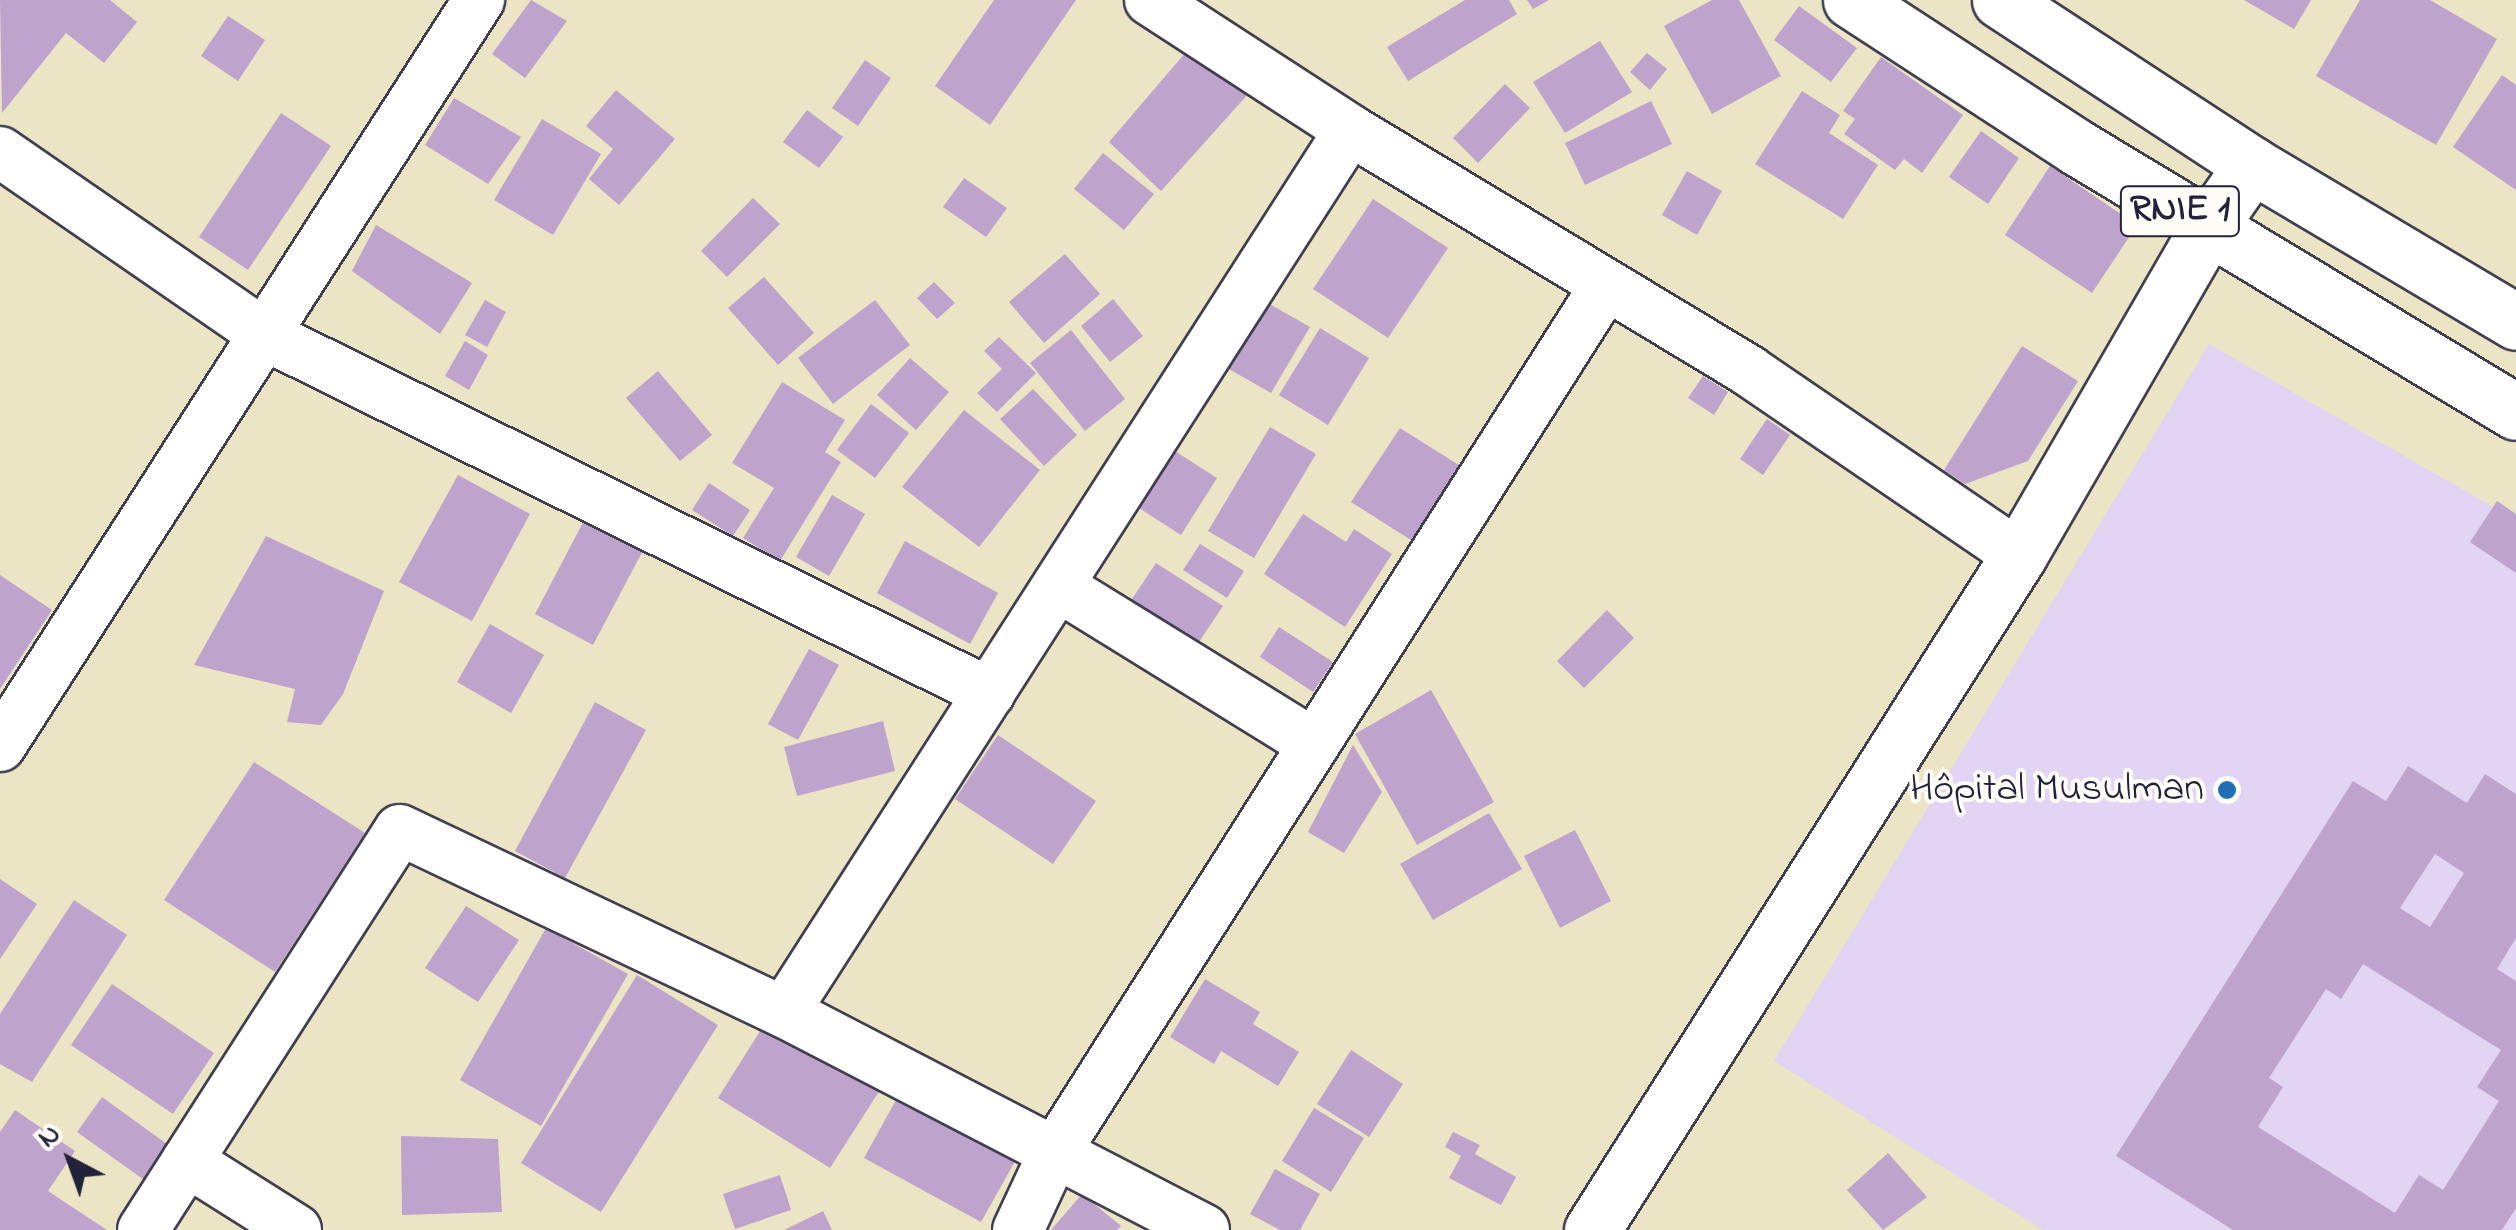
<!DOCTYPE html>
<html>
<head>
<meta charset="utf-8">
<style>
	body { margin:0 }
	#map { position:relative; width:2516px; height:1230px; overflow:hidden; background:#ebe5c6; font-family:"Indie Flower",sans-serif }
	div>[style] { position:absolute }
	.built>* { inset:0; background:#e2d4f3 }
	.building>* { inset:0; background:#bea3cc }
	.roads { filter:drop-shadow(2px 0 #403f50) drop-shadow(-2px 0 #403f50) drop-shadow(0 2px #403f50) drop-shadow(0 -2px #403f50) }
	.minor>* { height:50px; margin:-25px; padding:0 25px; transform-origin:25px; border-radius:25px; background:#fff }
	.tertiary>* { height:55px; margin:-27.5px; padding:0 27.5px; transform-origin:27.5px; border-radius:27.5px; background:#fff }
	.trunk>* { height:55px; margin:-27.5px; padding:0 27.5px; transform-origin:27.5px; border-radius:27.5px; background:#fff }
	.dots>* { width:28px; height:28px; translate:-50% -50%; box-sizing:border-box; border:5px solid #fdfcf7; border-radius:50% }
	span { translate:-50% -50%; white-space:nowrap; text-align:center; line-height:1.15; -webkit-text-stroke:8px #fdfcf7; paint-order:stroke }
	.shield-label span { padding:2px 8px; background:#fdfcf7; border:2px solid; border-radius:8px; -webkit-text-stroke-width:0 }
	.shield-label { font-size:38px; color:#22223b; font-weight:700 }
	.poi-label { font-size:40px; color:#22223b }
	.right { translate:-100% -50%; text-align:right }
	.north { position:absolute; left:20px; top:1110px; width:100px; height:100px; -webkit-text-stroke:8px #fdfcf7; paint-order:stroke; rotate:319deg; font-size:28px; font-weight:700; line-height:40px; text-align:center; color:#22223b }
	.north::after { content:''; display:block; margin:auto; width:35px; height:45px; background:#22223b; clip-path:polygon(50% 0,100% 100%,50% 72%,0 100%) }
</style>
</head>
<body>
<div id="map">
	<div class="built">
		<i style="clip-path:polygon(2209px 344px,2516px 520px,2516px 1230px,2043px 1230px,1774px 1061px)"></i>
	</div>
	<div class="building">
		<i style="clip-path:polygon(0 0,110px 0,137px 22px,104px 63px,66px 33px,2px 113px)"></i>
		<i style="clip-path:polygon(531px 0,567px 21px,525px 78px,492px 54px)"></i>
		<i style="clip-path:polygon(994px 0,1076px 0,990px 125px,935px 86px)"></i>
		<i style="clip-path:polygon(1465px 0,1509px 0,1517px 14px,1408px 81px,1387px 47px)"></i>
		<i style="clip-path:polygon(1527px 0,1549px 0,1533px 9px)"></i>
		<i style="clip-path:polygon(1712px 0,1739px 0,1781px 76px,1712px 114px,1664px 26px)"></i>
		<i style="clip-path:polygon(2244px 0,2311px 0,2294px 29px)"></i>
		<i style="clip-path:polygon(2360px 0,2430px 0,2497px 39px,2436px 145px,2316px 76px)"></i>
		<i style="clip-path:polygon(1799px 6px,1857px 48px,1831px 82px,1774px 40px)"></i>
		<i style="clip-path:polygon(228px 16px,265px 40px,238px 81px,201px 56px)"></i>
		<i style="clip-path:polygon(1600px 41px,1632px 92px,1565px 133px,1533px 82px)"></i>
		<i style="clip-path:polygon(1192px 45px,1250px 92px,1161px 191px,1109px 142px)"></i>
		<i style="clip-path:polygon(1647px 53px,1667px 69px,1650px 90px,1630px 72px)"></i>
		<i style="clip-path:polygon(1881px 57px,1963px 115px,1922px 173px,1904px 159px,1895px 170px,1844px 134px,1855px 119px,1843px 111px)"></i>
		<i style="clip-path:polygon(865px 60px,891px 78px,858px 126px,832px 108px)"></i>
		<i style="clip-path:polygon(2502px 75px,2516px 85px,2516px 190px,2453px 147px)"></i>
		<i style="clip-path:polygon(1505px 84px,1530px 108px,1478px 163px,1453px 138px)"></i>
		<i style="clip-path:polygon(616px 90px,675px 139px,619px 205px,589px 179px,613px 149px,586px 126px)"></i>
		<i style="clip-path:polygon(1802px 91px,1840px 115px,1829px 133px,1878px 165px,1843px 219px,1755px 164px)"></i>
		<i style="clip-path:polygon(454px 98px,521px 137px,488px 184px,425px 145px)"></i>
		<i style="clip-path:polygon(1651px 101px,1672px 144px,1585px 185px,1565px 143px)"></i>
		<i style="clip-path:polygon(807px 110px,843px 137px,819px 168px,783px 142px)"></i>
		<i style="clip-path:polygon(281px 113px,331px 146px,248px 270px,199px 237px)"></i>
		<i style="clip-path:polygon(542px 119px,601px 154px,553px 235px,494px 200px)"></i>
		<i style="clip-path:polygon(1981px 131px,2019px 158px,1988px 204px,1949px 177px)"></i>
		<i style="clip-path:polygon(1103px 153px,1154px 194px,1124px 230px,1074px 189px)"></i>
		<i style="clip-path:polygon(2050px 166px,2137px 225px,2092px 293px,2005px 235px)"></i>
		<i style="clip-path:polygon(1687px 171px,1722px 191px,1697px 235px,1662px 215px)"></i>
		<i style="clip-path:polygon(964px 178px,1007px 208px,986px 237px,943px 207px)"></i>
		<i style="clip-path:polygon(753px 198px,780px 224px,727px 277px,701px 251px)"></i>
		<i style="clip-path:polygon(1373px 199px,1448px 248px,1388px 338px,1313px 289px)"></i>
		<i style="clip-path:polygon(376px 225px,472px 283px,440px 334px,352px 271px)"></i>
		<i style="clip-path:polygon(1065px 254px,1100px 294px,1044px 343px,1009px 302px)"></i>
		<i style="clip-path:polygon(764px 277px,814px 333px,778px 365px,728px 308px)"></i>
		<i style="clip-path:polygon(934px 282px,955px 303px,937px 319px,917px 298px)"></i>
		<i style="clip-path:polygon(1113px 299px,1143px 336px,1110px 362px,1081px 326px)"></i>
		<i style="clip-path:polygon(485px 300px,506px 312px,487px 347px,465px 335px)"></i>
		<i style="clip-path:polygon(875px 300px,910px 345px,833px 404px,798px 358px)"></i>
		<i style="clip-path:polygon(1266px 302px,1310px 327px,1271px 393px,1227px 368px)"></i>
		<i style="clip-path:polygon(1320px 328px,1369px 358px,1328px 425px,1279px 395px)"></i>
		<i style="clip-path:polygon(1071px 330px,1125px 399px,1085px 431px,1030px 363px)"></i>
		<i style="clip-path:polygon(999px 337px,1036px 373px,997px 412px,977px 393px,1002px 369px,984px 351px)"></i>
		<i style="clip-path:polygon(465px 341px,488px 355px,469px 390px,445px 376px)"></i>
		<i style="clip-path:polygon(2022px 346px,2078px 381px,2028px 461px,1965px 484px,1944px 470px)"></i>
		<i style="clip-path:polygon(910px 358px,949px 392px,916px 430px,877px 395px)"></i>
		<i style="clip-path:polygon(658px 371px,712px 435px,680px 461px,626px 398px)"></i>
		<i style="clip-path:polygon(1703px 376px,1728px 392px,1714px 415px,1688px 398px)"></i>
		<i style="clip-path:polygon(782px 382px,845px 420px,825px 452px,841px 462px,780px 561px,743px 538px,774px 488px,732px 463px)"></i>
		<i style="clip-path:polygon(1033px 389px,1077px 435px,1044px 466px,1000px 419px)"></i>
		<i style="clip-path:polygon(871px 404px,909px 433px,875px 478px,837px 450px)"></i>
		<i style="clip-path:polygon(964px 410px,1040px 470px,979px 547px,902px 487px)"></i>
		<i style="clip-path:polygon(1767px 419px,1790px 435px,1763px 475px,1740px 459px)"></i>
		<i style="clip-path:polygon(1270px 427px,1316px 454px,1254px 558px,1208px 531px)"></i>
		<i style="clip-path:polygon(1400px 428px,1462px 467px,1414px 542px,1351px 502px)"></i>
		<i style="clip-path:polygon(1175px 451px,1217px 478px,1181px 535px,1139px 508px)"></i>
		<i style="clip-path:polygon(458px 475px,530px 514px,472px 621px,399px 582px)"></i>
		<i style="clip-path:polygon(709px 483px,750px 510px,733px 536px,692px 510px)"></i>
		<i style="clip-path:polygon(832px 495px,865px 514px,829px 576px,796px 557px)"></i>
		<i style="clip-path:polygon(2497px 501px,2516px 514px,2516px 573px,2470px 542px)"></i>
		<i style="clip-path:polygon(588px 513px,647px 543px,593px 645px,535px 614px)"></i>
		<i style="clip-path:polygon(1303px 514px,1346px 542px,1354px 529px,1392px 554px,1345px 627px,1264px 574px)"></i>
		<i style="clip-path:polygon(266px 536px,384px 591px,343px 694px,321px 725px,287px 722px,295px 689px,194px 665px)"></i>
		<i style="clip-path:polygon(905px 541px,998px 593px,970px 644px,877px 593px)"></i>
		<i style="clip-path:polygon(1200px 544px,1244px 571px,1227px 598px,1183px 570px)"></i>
		<i style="clip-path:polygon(1156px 563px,1223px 606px,1195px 648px,1128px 605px)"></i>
		<i style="clip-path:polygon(0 575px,52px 610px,0 689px)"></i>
		<i style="clip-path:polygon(1607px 610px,1634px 638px,1584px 688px,1557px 661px)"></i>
		<i style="clip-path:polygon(490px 624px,544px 655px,511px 713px,457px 682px)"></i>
		<i style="clip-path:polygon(1279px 627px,1333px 662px,1313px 692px,1260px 657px)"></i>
		<i style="clip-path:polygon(809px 649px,839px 665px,798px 740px,768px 724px)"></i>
		<i style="clip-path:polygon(1431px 690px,1494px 802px,1417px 845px,1355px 734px)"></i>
		<i style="clip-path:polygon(595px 702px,646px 730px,565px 878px,515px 851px)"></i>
		<i style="clip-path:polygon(883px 721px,895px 771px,797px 796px,784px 747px)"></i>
		<i style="clip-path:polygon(998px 735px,1096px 801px,1053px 864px,955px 799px)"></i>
		<i style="clip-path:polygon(1353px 745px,1382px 792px,1344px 853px,1308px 832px)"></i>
		<i style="clip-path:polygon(254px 762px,365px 833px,275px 972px,164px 900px)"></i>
		<i style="clip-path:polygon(evenodd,2408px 766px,2467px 803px,2485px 774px,2516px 794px,2516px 938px,2497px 969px,2516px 981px,2516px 1208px,2502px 1230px,2233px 1230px,2116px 1156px,2353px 781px,2386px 801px,2408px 766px,2435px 854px,2464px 873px,2430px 927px,2400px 908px,2435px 854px,2408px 766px,2363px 964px,2501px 1050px,2477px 1087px,2499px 1101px,2443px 1190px,2419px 1175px,2395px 1213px,2258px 1127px,2283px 1087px,2269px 1078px,2326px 989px,2341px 999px,2363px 964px)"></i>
		<i style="clip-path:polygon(1489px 813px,1522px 869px,1433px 920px,1400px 864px)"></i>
		<i style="clip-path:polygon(1575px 830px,1611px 901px,1560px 928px,1524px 856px)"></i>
		<i style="clip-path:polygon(0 879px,37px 904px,0 959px)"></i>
		<i style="clip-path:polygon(74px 900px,127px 935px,32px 1082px,0 1064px,0 1014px)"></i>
		<i style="clip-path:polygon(466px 906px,519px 940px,478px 1002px,425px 968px)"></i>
		<i style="clip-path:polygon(546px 928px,628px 974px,541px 1126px,460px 1080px)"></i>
		<i style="clip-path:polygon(637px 975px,718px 1025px,601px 1212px,521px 1163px)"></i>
		<i style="clip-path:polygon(1205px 979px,1260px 1012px,1253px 1024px,1299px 1052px,1278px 1086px,1221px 1051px,1214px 1064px,1170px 1037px)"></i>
		<i style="clip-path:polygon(112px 984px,214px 1053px,173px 1114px,71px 1045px)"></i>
		<i style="clip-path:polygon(767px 1020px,880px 1090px,830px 1168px,718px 1098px)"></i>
		<i style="clip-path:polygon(1351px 1050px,1403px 1084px,1369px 1137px,1317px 1104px)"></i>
		<i style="clip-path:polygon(901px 1091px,1018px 1156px,981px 1222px,864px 1158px)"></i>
		<i style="clip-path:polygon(102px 1097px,171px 1147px,147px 1182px,77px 1132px)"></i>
		<i style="clip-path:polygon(1314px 1108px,1364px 1138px,1331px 1192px,1282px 1161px)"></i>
		<i style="clip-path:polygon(15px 1110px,75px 1151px,48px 1191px,107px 1230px,0 1230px,0 1132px)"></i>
		<i style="clip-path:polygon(1453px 1132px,1480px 1145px,1475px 1154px,1516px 1177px,1501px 1205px,1449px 1178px,1461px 1156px,1445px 1147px)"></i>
		<i style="clip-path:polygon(401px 1136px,498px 1139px,502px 1212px,402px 1215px)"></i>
		<i style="clip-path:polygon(1888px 1153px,1927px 1197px,1883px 1230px,1847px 1190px)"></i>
		<i style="clip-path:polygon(1275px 1169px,1320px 1194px,1300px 1230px,1280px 1230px,1250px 1214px)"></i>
		<i style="clip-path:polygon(780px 1175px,791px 1210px,735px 1229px,723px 1194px)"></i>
		<i style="clip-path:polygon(1082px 1194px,1121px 1226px,1117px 1230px,1051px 1230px)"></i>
		<i style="clip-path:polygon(823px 1211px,832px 1230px,784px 1230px)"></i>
	</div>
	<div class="roads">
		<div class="minor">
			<i style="left:1150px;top:0;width:239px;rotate:33deg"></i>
			<i style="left:1350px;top:130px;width:466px;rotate:31.1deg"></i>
			<i style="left:1749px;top:371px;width:327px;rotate:34.3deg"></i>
			<i style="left:0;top:152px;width:322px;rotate:34.6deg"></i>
			<i style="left:265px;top:335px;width:808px;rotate:26.31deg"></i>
			<i style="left:1058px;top:586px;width:301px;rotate:31.7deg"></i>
			<i style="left:0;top:746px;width:887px;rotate:-57.3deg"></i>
			<i style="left:784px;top:1012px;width:1048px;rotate:-57.31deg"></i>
			<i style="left:187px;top:1161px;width:129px;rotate:32.3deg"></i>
			<i style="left:143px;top:1230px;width:475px;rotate:-57.3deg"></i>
			<i style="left:400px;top:830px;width:425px;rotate:25.4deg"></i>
			<i style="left:784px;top:1012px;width:473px;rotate:27.4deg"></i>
			<i style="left:1018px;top:1230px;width:83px;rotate:-65deg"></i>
			<i style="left:1053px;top:1155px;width:1031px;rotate:-57.56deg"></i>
		</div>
		<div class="tertiary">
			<i style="left:1592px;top:1230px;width:799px;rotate:-57.68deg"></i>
			<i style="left:2019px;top:555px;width:378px;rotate:-60deg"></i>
			<i style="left:2208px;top:228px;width:77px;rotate:-55.1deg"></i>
		</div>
		<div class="trunk">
			<i style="left:1851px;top:0;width:271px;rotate:33.1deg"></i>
			<i style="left:2078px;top:148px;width:511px;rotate:31.08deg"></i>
			<i style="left:2000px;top:0;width:301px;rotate:33.2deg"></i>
			<i style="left:2252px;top:165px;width:307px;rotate:30.7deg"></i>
		</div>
	</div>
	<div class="dots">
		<i style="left:2227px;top:790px;background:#1f6fb2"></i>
	</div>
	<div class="shield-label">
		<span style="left:2180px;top:211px">RNIE 1</span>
	</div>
	<div class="poi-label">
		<span class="right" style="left:2204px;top:790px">Hôpital Musulman</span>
	</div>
	<div class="north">N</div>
</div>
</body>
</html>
